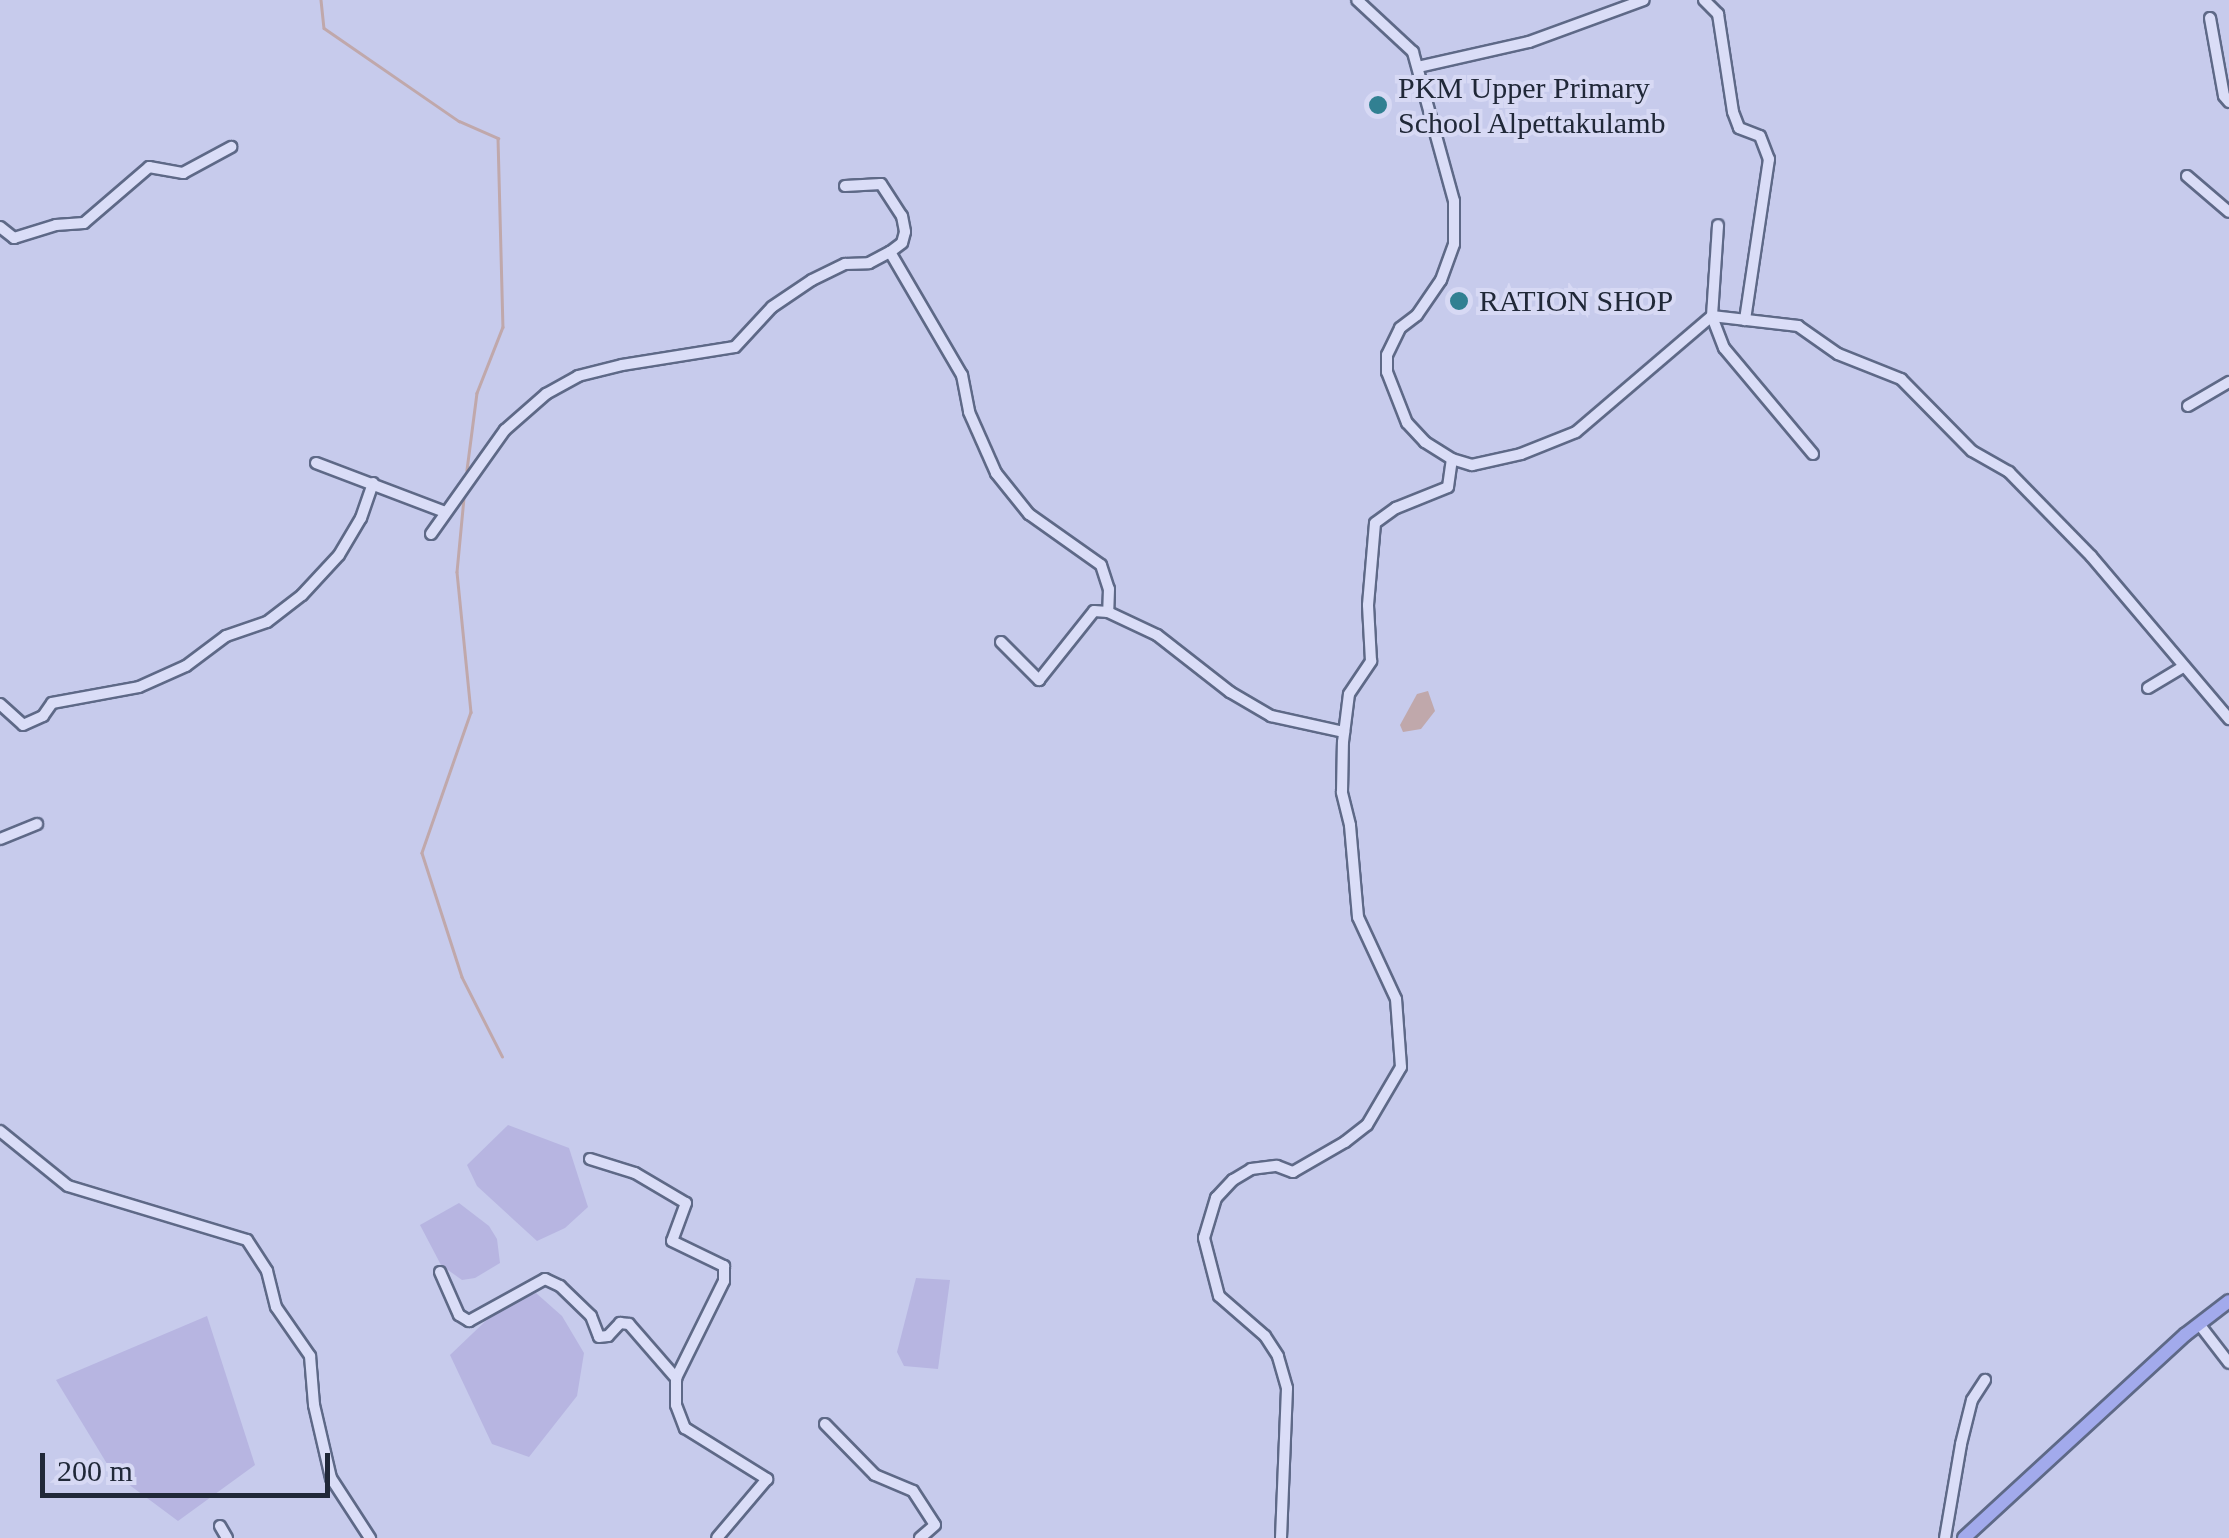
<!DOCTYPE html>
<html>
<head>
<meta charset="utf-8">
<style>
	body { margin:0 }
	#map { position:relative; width:2229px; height:1538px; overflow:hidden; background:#c7cbec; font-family:Georgia,serif }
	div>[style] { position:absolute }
	.farmland>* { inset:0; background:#b7b5e1 }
	.water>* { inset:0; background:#c0a8ab }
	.stream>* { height:2.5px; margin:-1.25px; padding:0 1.25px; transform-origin:1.25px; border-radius:1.25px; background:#c0a8ab }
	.roads { filter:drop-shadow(2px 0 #5e6987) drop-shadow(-2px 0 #5e6987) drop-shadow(0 2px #5e6987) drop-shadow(0 -2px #5e6987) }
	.minor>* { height:10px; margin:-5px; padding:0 5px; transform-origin:5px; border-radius:5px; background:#daddf7 }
	.major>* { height:12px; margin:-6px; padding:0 6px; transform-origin:6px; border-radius:6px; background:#a2aaec }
	.dots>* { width:28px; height:28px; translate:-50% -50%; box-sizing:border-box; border:5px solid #d7d9f4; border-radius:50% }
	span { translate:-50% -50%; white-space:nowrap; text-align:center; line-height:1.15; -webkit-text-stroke:8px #d7d9f4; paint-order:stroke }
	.poi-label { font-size:30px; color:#202838 }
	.left { translate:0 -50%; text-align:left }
	.scale { position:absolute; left:40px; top:1453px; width:290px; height:45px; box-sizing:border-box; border:5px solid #202838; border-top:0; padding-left:12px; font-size:30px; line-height:35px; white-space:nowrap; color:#202838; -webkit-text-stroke:8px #d7d9f4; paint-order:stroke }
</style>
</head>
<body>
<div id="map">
	<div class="farmland">
		<i style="clip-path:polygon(508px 1125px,569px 1148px,588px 1207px,565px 1228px,537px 1241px,477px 1186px,467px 1165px)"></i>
		<i style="clip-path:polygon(459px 1203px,489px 1226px,497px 1239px,500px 1263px,475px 1278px,462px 1280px,441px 1265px,420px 1225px)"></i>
		<i style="clip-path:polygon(916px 1278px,950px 1280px,938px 1369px,904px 1366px,897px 1352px)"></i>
		<i style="clip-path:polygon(536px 1293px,562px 1316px,584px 1353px,577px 1396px,529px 1457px,492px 1444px,450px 1355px,494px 1313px)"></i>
		<i style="clip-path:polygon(207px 1316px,255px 1465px,178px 1521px,112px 1472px,56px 1380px)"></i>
	</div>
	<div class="water">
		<i style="clip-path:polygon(1428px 691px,1435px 711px,1421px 729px,1403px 732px,1400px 725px,1417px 694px)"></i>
	</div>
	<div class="stream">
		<i style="left:321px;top:0;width:28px;rotate:84deg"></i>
		<i style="left:324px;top:28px;width:164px;rotate:34.6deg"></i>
		<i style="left:459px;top:121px;width:43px;rotate:23.6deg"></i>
		<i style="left:498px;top:138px;width:189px;rotate:88.5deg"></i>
		<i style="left:503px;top:327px;width:71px;rotate:111.5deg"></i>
		<i style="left:477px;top:393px;width:78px;rotate:97.4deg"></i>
		<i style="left:464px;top:498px;width:74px;rotate:95.4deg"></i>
		<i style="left:457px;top:572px;width:141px;rotate:84.3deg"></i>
		<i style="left:471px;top:712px;width:149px;rotate:109.2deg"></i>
		<i style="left:422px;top:853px;width:130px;rotate:72.1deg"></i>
		<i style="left:462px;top:977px;width:89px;rotate:63.1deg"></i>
	</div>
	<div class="roads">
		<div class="minor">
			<i style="left:1704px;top:0;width:20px;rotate:45deg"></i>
			<i style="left:1718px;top:14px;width:99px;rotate:81.3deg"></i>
			<i style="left:1733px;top:112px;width:17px;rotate:69deg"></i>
			<i style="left:1739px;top:128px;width:22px;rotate:21deg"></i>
			<i style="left:1760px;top:136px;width:25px;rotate:69deg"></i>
			<i style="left:1769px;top:159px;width:163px;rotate:98.5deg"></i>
			<i style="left:2210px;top:18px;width:79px;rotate:79.8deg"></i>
			<i style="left:2224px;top:96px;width:8px;rotate:50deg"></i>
			<i style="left:1418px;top:67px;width:114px;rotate:-12.7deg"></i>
			<i style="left:1529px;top:42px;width:122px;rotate:-20.1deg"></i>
			<i style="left:2187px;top:176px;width:55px;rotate:40.6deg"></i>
			<i style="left:845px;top:186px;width:36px;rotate:-3deg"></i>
			<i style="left:881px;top:184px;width:38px;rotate:57deg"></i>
			<i style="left:902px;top:216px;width:16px;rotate:79deg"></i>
			<i style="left:905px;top:232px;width:11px;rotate:105deg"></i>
			<i style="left:902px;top:243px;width:15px;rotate:143deg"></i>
			<i style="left:0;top:227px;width:18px;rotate:38deg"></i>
			<i style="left:14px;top:238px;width:44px;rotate:-17.2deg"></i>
			<i style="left:56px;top:225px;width:28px;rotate:-4deg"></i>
			<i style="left:84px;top:223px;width:86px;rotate:-40.7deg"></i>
			<i style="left:149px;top:167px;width:35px;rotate:10deg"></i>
			<i style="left:183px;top:173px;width:55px;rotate:-28.4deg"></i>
			<i style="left:2188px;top:406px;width:48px;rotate:-30.3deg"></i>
			<i style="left:1813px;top:454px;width:138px;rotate:-130deg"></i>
			<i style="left:1724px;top:348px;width:34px;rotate:-111deg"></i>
			<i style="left:1712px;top:316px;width:87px;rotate:6.6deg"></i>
			<i style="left:1798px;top:326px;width:49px;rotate:35deg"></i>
			<i style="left:1838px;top:354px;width:68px;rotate:21.6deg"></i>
			<i style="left:1901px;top:379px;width:101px;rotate:45.4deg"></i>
			<i style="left:1972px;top:451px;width:43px;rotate:29.6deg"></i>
			<i style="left:2009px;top:472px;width:117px;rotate:45.7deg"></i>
			<i style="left:2091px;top:556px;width:214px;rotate:49.7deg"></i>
			<i style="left:1452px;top:459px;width:21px;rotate:17deg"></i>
			<i style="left:1472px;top:465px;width:50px;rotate:-12.7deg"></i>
			<i style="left:1521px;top:454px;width:59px;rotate:-21.8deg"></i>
			<i style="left:1576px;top:432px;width:179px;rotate:-40.5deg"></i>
			<i style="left:1712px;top:316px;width:91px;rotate:-86.2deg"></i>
			<i style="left:316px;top:463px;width:138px;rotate:20.8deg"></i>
			<i style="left:431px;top:534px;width:128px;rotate:-54.6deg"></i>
			<i style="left:505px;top:430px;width:55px;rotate:-41.3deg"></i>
			<i style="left:546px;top:394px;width:37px;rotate:-29deg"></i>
			<i style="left:578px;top:376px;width:45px;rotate:-14deg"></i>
			<i style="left:622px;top:365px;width:114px;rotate:-9.1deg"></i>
			<i style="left:735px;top:347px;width:54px;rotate:-47.2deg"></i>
			<i style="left:772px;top:307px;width:48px;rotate:-34deg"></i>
			<i style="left:812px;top:280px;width:37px;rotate:-26deg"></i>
			<i style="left:845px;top:264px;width:24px;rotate:-2deg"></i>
			<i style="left:869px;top:263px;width:24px;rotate:-28deg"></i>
			<i style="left:890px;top:252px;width:143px;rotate:59.7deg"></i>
			<i style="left:962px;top:375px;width:38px;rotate:79deg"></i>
			<i style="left:969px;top:412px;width:67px;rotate:66.1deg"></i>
			<i style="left:996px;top:473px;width:53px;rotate:51.2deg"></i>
			<i style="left:1029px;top:514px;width:88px;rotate:35.3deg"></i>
			<i style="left:1101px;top:565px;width:25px;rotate:72deg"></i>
			<i style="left:1109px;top:589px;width:23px;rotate:92deg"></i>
			<i style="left:1108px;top:612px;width:54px;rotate:25.1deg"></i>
			<i style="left:1157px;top:635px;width:93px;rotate:38deg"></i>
			<i style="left:1230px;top:692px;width:48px;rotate:30.3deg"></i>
			<i style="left:1271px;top:716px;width:75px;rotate:12.4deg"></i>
			<i style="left:1001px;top:642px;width:54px;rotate:45deg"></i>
			<i style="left:1039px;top:680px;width:88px;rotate:-51.4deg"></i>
			<i style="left:1094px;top:611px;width:14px;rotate:4deg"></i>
			<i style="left:2148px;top:688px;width:41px;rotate:-31deg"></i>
			<i style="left:0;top:704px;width:31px;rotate:42deg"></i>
			<i style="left:23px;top:725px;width:22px;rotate:-24deg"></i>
			<i style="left:43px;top:716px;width:16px;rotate:-55deg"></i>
			<i style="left:52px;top:703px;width:88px;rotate:-10.4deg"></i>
			<i style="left:139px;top:687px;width:51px;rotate:-24.1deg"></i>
			<i style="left:186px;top:666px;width:50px;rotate:-36.9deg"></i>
			<i style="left:226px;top:636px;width:43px;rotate:-18.9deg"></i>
			<i style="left:267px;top:622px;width:44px;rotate:-37.6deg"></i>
			<i style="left:302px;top:595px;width:54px;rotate:-47.2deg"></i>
			<i style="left:339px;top:555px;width:43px;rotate:-59.3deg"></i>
			<i style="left:361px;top:518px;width:37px;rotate:-71deg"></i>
			<i style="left:0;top:839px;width:40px;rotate:-22deg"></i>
			<i style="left:0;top:1131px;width:87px;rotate:39deg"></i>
			<i style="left:68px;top:1186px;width:187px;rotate:16.8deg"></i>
			<i style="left:247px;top:1240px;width:37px;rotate:57deg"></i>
			<i style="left:267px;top:1271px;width:37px;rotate:76deg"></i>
			<i style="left:276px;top:1307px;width:60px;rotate:55.2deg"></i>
			<i style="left:310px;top:1356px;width:49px;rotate:85.3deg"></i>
			<i style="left:314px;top:1405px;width:75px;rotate:76.9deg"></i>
			<i style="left:331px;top:1478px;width:72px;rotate:57deg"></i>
			<i style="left:590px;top:1159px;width:47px;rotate:17.3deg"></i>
			<i style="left:635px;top:1173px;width:59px;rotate:30.5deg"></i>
			<i style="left:686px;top:1203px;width:40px;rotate:110.2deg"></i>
			<i style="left:672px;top:1241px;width:58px;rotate:25.7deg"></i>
			<i style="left:724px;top:1266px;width:15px;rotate:90deg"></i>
			<i style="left:724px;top:1281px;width:108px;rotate:116.3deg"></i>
			<i style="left:676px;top:1378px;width:27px;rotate:90deg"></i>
			<i style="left:676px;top:1405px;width:25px;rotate:69deg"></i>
			<i style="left:685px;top:1428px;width:97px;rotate:31.9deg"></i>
			<i style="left:767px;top:1479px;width:77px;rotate:130.3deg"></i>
			<i style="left:440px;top:1272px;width:47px;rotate:66.2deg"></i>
			<i style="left:459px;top:1315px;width:12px;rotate:31deg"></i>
			<i style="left:469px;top:1321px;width:87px;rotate:-28.9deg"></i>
			<i style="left:545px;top:1279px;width:17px;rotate:25deg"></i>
			<i style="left:560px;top:1286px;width:43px;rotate:44.1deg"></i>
			<i style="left:591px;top:1316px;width:22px;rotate:69deg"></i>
			<i style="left:599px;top:1337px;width:9px;rotate:-6deg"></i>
			<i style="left:608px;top:1336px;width:18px;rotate:-47deg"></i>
			<i style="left:620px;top:1323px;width:9px;rotate:6deg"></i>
			<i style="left:629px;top:1324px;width:72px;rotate:49deg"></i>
			<i style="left:2199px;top:1324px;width:49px;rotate:52.4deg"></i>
			<i style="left:825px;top:1424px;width:71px;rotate:45.6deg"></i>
			<i style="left:875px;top:1475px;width:41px;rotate:22.8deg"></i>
			<i style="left:913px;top:1491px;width:40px;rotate:57.1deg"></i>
			<i style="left:935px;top:1525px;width:20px;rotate:139deg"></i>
			<i style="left:220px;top:1526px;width:14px;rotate:60deg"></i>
			<i style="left:1281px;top:1538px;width:150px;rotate:-87.7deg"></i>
			<i style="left:1287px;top:1388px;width:33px;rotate:-106deg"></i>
			<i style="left:1278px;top:1356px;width:24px;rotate:-123deg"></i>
			<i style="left:1265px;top:1336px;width:61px;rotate:-139deg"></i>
			<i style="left:1219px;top:1296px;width:60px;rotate:-104.5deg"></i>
			<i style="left:1204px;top:1238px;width:42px;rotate:-73.3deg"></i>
			<i style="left:1216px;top:1198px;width:25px;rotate:-47deg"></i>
			<i style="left:1233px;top:1180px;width:21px;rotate:-31deg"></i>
			<i style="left:1251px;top:1169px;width:26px;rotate:-7deg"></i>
			<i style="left:1277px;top:1166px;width:17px;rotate:21deg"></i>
			<i style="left:1293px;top:1172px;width:60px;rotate:-30deg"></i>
			<i style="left:1345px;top:1142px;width:28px;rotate:-38deg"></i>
			<i style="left:1367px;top:1125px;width:67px;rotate:-59.6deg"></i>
			<i style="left:1401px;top:1067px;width:68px;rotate:-94.2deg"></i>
			<i style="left:1396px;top:999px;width:90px;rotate:-114.9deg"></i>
			<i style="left:1358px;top:917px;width:92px;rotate:-95deg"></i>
			<i style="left:1350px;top:825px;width:34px;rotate:-104deg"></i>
			<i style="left:1342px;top:792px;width:50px;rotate:-88.9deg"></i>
			<i style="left:1343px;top:742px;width:48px;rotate:-82.9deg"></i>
			<i style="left:1349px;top:694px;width:40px;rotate:-56deg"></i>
			<i style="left:1371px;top:661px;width:56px;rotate:-93.1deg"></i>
			<i style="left:1368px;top:605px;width:82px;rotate:-85.1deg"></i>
			<i style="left:1375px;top:523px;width:26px;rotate:-36deg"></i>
			<i style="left:1396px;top:508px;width:56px;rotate:-22deg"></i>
			<i style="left:1448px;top:487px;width:28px;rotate:-82deg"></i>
			<i style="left:1452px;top:459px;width:32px;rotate:-148deg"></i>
			<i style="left:1425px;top:442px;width:26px;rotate:-133deg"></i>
			<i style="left:1407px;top:423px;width:55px;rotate:-111.4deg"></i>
			<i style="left:1387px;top:372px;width:17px;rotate:-90deg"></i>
			<i style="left:1387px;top:355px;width:30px;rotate:-64deg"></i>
			<i style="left:1400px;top:328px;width:21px;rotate:-37deg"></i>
			<i style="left:1417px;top:315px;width:42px;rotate:-55.6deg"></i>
			<i style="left:1441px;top:280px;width:38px;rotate:-70deg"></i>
			<i style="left:1454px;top:244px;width:43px;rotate:-90deg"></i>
			<i style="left:1454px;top:201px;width:155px;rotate:-105.4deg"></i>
			<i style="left:1413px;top:52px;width:76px;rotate:-137.1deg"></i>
			<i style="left:1945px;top:1538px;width:95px;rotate:-80.3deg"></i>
			<i style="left:1961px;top:1444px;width:45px;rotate:-76deg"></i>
			<i style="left:1972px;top:1400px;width:24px;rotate:-57deg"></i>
		</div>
		<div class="major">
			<i style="left:1964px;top:1538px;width:301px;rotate:-42.6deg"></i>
			<i style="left:2186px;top:1334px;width:54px;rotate:-37.5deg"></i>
		</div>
	</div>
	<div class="dots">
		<i style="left:1378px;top:105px;background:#318092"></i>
		<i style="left:1459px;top:301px;background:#318092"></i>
	</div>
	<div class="poi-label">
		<span class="left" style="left:1398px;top:105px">PKM Upper Primary<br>School Alpettakulamb</span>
		<span class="left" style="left:1479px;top:301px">RATION SHOP</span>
	</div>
	<div class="scale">200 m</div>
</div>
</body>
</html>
